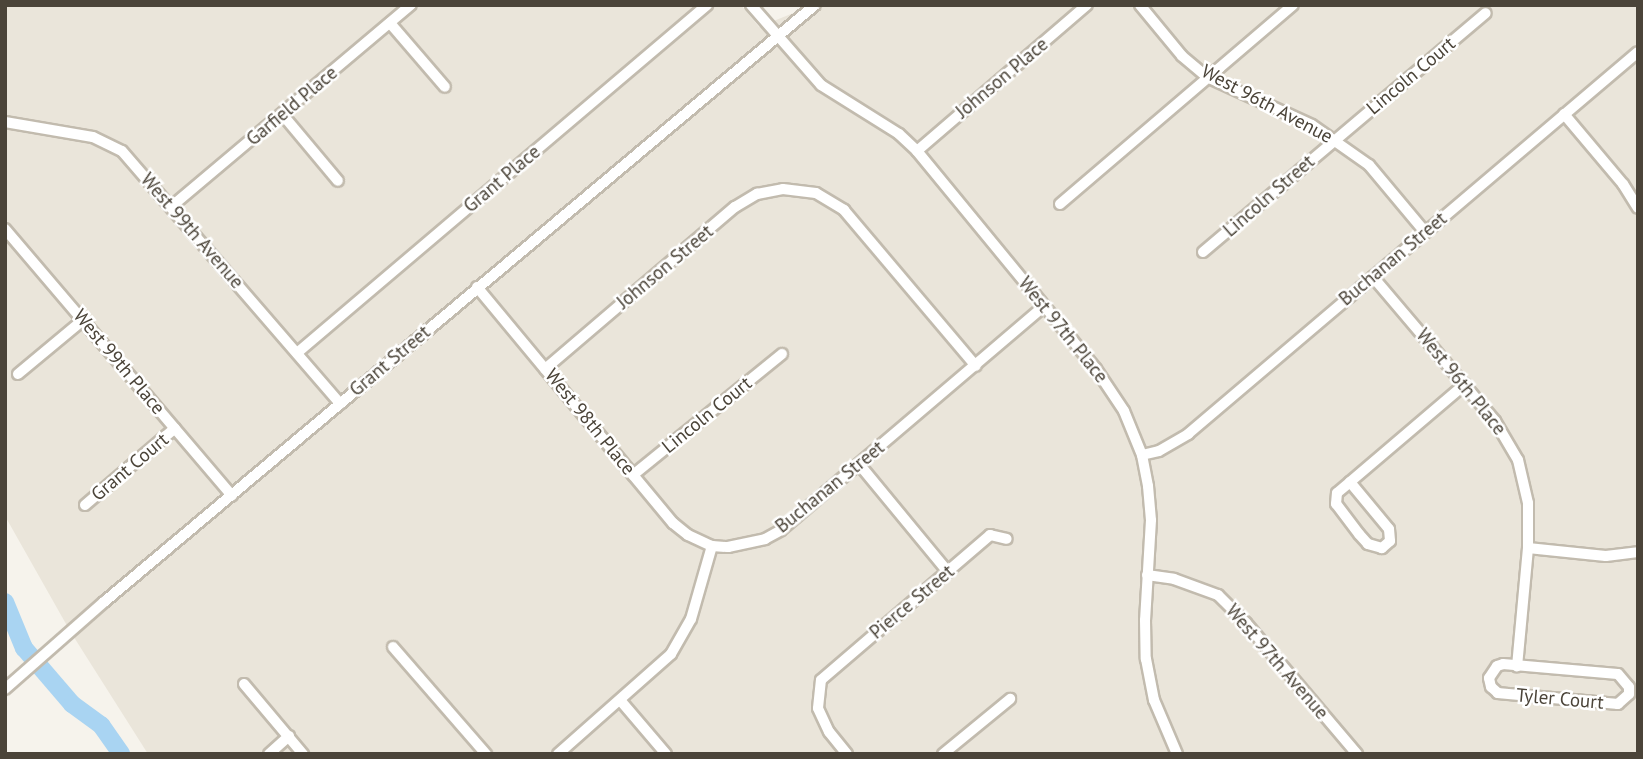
<!DOCTYPE html>
<html>
<head>
<meta charset="utf-8">
<style>
	body { margin:0 }
	#map { position:relative; width:1643px; height:759px; overflow:hidden; background:#f6f3ec; font-family:"PT Sans",sans-serif }
	div>[style] { position:absolute }
	.residential>* { inset:0; background:#eae5da }
	.river>* { height:18px; margin:-9px; padding:0 9px; transform-origin:9px; border-radius:9px; background:#a9d4f2 }
	.roads { filter:drop-shadow(2px 0 #c2bbae) drop-shadow(-2px 0 #c2bbae) drop-shadow(0 2px #c2bbae) drop-shadow(0 -2px #c2bbae) }
	.minor>* { height:10px; margin:-5px; padding:0 5px; transform-origin:5px; border-radius:5px; background:#fff }
	span { translate:-50% -50%; white-space:nowrap; text-align:center; line-height:1.15; -webkit-text-stroke:5px #fff; paint-order:stroke }
	.street-label { font-size:19px; color:#4b4439 }
	.frame { position:absolute; inset:0; border:7px solid #4b4439; pointer-events:none }
</style>
</head>
<body>
<div id="map">
	<div class="residential">
		<i style="clip-path:polygon(5px 5px,741px 5px,759px 27px,813px 5px,1638px 5px,1638px 754px,148px 754px,70px 631px,5px 516px)"></i>
	</div>
	<div class="river">
		<i style="left:5px;top:602px;width:50px;rotate:67.6deg"></i>
		<i style="left:24px;top:648px;width:74px;rotate:49.4deg"></i>
		<i style="left:72px;top:704px;width:36px;rotate:36deg"></i>
		<i style="left:101px;top:725px;width:35px;rotate:55deg"></i>
	</div>
	<div class="roads">
		<div class="minor">
			<i style="left:751px;top:5px;width:106px;rotate:48.8deg"></i>
			<i style="left:821px;top:85px;width:92px;rotate:32.1deg"></i>
			<i style="left:899px;top:134px;width:25px;rotate:43deg"></i>
			<i style="left:917px;top:151px;width:282px;rotate:50.6deg"></i>
			<i style="left:1096px;top:369px;width:50px;rotate:56.3deg"></i>
			<i style="left:1124px;top:411px;width:48px;rotate:67.8deg"></i>
			<i style="left:1142px;top:455px;width:32px;rotate:79deg"></i>
			<i style="left:1148px;top:486px;width:34px;rotate:85deg"></i>
			<i style="left:1151px;top:520px;width:100px;rotate:93.4deg"></i>
			<i style="left:1145px;top:620px;width:39px;rotate:89deg"></i>
			<i style="left:1146px;top:659px;width:42px;rotate:79deg"></i>
			<i style="left:1154px;top:700px;width:59px;rotate:66.9deg"></i>
			<i style="left:1140px;top:5px;width:66px;rotate:50.5deg"></i>
			<i style="left:1182px;top:56px;width:33px;rotate:40deg"></i>
			<i style="left:1207px;top:77px;width:115px;rotate:24.6deg"></i>
			<i style="left:1312px;top:125px;width:70px;rotate:35.1deg"></i>
			<i style="left:1369px;top:165px;width:87px;rotate:50.1deg"></i>
			<i style="left:390px;top:23px;width:84px;rotate:49.3deg"></i>
			<i style="left:282px;top:114px;width:87px;rotate:50.1deg"></i>
			<i style="left:1564px;top:114px;width:92px;rotate:49.9deg"></i>
			<i style="left:1623px;top:184px;width:28px;rotate:58deg"></i>
			<i style="left:5px;top:122px;width:89px;rotate:9.7deg"></i>
			<i style="left:93px;top:137px;width:32px;rotate:26deg"></i>
			<i style="left:122px;top:151px;width:334px;rotate:49.2deg"></i>
			<i style="left:917px;top:151px;width:224px;rotate:-40.7deg"></i>
			<i style="left:1060px;top:204px;width:306px;rotate:-40.5deg"></i>
			<i style="left:172px;top:206px;width:312px;rotate:-40.1deg"></i>
			<i style="left:5px;top:229px;width:350px;rotate:49.6deg"></i>
			<i style="left:1203px;top:252px;width:370px;rotate:-40.2deg"></i>
			<i style="left:1373px;top:277px;width:189px;rotate:49.7deg"></i>
			<i style="left:1495px;top:421px;width:45px;rotate:59.5deg"></i>
			<i style="left:1518px;top:460px;width:44px;rotate:76.9deg"></i>
			<i style="left:1528px;top:503px;width:45px;rotate:90deg"></i>
			<i style="left:1528px;top:548px;width:119px;rotate:95.3deg"></i>
			<i style="left:477px;top:287px;width:307px;rotate:50.3deg"></i>
			<i style="left:673px;top:523px;width:19px;rotate:39deg"></i>
			<i style="left:688px;top:535px;width:26px;rotate:25deg"></i>
			<i style="left:712px;top:546px;width:16px;rotate:4deg"></i>
			<i style="left:728px;top:547px;width:38px;rotate:-12deg"></i>
			<i style="left:765px;top:539px;width:18px;rotate:-29deg"></i>
			<i style="left:781px;top:530px;width:345px;rotate:-40.4deg"></i>
			<i style="left:297px;top:353px;width:538px;rotate:-40.32deg"></i>
			<i style="left:545px;top:369px;width:250px;rotate:-40.5deg"></i>
			<i style="left:735px;top:207px;width:26px;rotate:-31deg"></i>
			<i style="left:757px;top:194px;width:26px;rotate:-11deg"></i>
			<i style="left:783px;top:189px;width:33px;rotate:7deg"></i>
			<i style="left:816px;top:193px;width:33px;rotate:31deg"></i>
			<i style="left:844px;top:210px;width:204px;rotate:49.8deg"></i>
			<i style="left:18px;top:374px;width:85px;rotate:-39.7deg"></i>
			<i style="left:1142px;top:455px;width:17px;rotate:-13deg"></i>
			<i style="left:1159px;top:451px;width:34px;rotate:-30deg"></i>
			<i style="left:1188px;top:434px;width:590px;rotate:-40.33deg"></i>
			<i style="left:859px;top:464px;width:140px;rotate:50.5deg"></i>
			<i style="left:633px;top:475px;width:192px;rotate:-39.1deg"></i>
			<i style="left:1350px;top:482px;width:61px;rotate:50.3deg"></i>
			<i style="left:1389px;top:529px;width:12px;rotate:85deg"></i>
			<i style="left:1390px;top:541px;width:11px;rotate:139deg"></i>
			<i style="left:1382px;top:548px;width:15px;rotate:-164deg"></i>
			<i style="left:1368px;top:544px;width:13px;rotate:-132deg"></i>
			<i style="left:1359px;top:534px;width:38px;rotate:-127deg"></i>
			<i style="left:1336px;top:504px;width:11px;rotate:-85deg"></i>
			<i style="left:1337px;top:493px;width:17px;rotate:-40deg"></i>
			<i style="left:1350px;top:482px;width:151px;rotate:-40.4deg"></i>
			<i style="left:85px;top:505px;width:118px;rotate:-40.5deg"></i>
			<i style="left:1528px;top:548px;width:78px;rotate:5.9deg"></i>
			<i style="left:1606px;top:556px;width:32px;rotate:-7deg"></i>
			<i style="left:1147px;top:575px;width:27px;rotate:8deg"></i>
			<i style="left:1174px;top:579px;width:47px;rotate:20deg"></i>
			<i style="left:1218px;top:595px;width:40px;rotate:45deg"></i>
			<i style="left:1246px;top:623px;width:172px;rotate:49.7deg"></i>
			<i style="left:393px;top:647px;width:142px;rotate:49deg"></i>
			<i style="left:1503px;top:664px;width:115px;rotate:5deg"></i>
			<i style="left:1618px;top:674px;width:17px;rotate:50deg"></i>
			<i style="left:1629px;top:687px;width:7px;rotate:90deg"></i>
			<i style="left:1629px;top:694px;width:15px;rotate:138deg"></i>
			<i style="left:1618px;top:704px;width:121px;rotate:-174.8deg"></i>
			<i style="left:1498px;top:693px;width:9px;rotate:-139deg"></i>
			<i style="left:1491px;top:687px;width:9px;rotate:-103deg"></i>
			<i style="left:1489px;top:678px;width:14px;rotate:-56deg"></i>
			<i style="left:1497px;top:666px;width:6px;rotate:-18deg"></i>
			<i style="left:244px;top:684px;width:92px;rotate:49.9deg"></i>
			<i style="left:5px;top:689px;width:132px;rotate:-41.3deg"></i>
			<i style="left:104px;top:602px;width:928px;rotate:-40.02deg"></i>
			<i style="left:620px;top:700px;width:71px;rotate:49.6deg"></i>
			<i style="left:269px;top:754px;width:27px;rotate:-42deg"></i>
			<i style="left:558px;top:754px;width:151px;rotate:-41.5deg"></i>
			<i style="left:671px;top:654px;width:40px;rotate:-60.3deg"></i>
			<i style="left:691px;top:619px;width:76px;rotate:-74deg"></i>
			<i style="left:847px;top:754px;width:28px;rotate:-129deg"></i>
			<i style="left:829px;top:732px;width:26px;rotate:-115deg"></i>
			<i style="left:818px;top:708px;width:28px;rotate:-84deg"></i>
			<i style="left:821px;top:680px;width:223px;rotate:-40.6deg"></i>
			<i style="left:990px;top:535px;width:17px;rotate:13deg"></i>
			<i style="left:943px;top:754px;width:87px;rotate:-39.4deg"></i>
		</div>
	</div>
	<div class="street-label">
		<span style="left:1411px;top:76px;rotate:-40deg">Lincoln Court</span>
		<span style="left:1002px;top:78px;rotate:-40deg">Johnson Place</span>
		<span style="left:1267px;top:104px;rotate:28deg">West 96th Avenue</span>
		<span style="left:292px;top:106px;rotate:-40deg">Garfield Place</span>
		<span style="left:502px;top:179px;rotate:-40deg">Grant Place</span>
		<span style="left:1269px;top:196px;rotate:-41deg">Lincoln Street</span>
		<span style="left:192px;top:231px;rotate:49deg">West 99th Avenue</span>
		<span style="left:1393px;top:259px;rotate:-40deg">Buchanan Street</span>
		<span style="left:665px;top:267px;rotate:-40deg">Johnson Street</span>
		<span style="left:1063px;top:330px;rotate:51deg">West 97th Place</span>
		<span style="left:390px;top:361px;rotate:-40deg">Grant Street</span>
		<span style="left:119px;top:362px;rotate:50deg">West 99th Place</span>
		<span style="left:1461px;top:382px;rotate:51deg">West 96th Place</span>
		<span style="left:707px;top:415px;rotate:-39deg">Lincoln Court</span>
		<span style="left:590px;top:422px;rotate:51deg">West 98th Place</span>
		<span style="left:130px;top:467px;rotate:-40deg">Grant Court</span>
		<span style="left:830px;top:487px;rotate:-39deg">Buchanan Street</span>
		<span style="left:912px;top:602px;rotate:-40deg">Pierce Street</span>
		<span style="left:1277px;top:662px;rotate:49deg">West 97th Avenue</span>
		<span style="left:1560px;top:699px;rotate:5deg">Tyler Court</span>
	</div>
	<div class="frame"></div>
</div>
</body>
</html>
